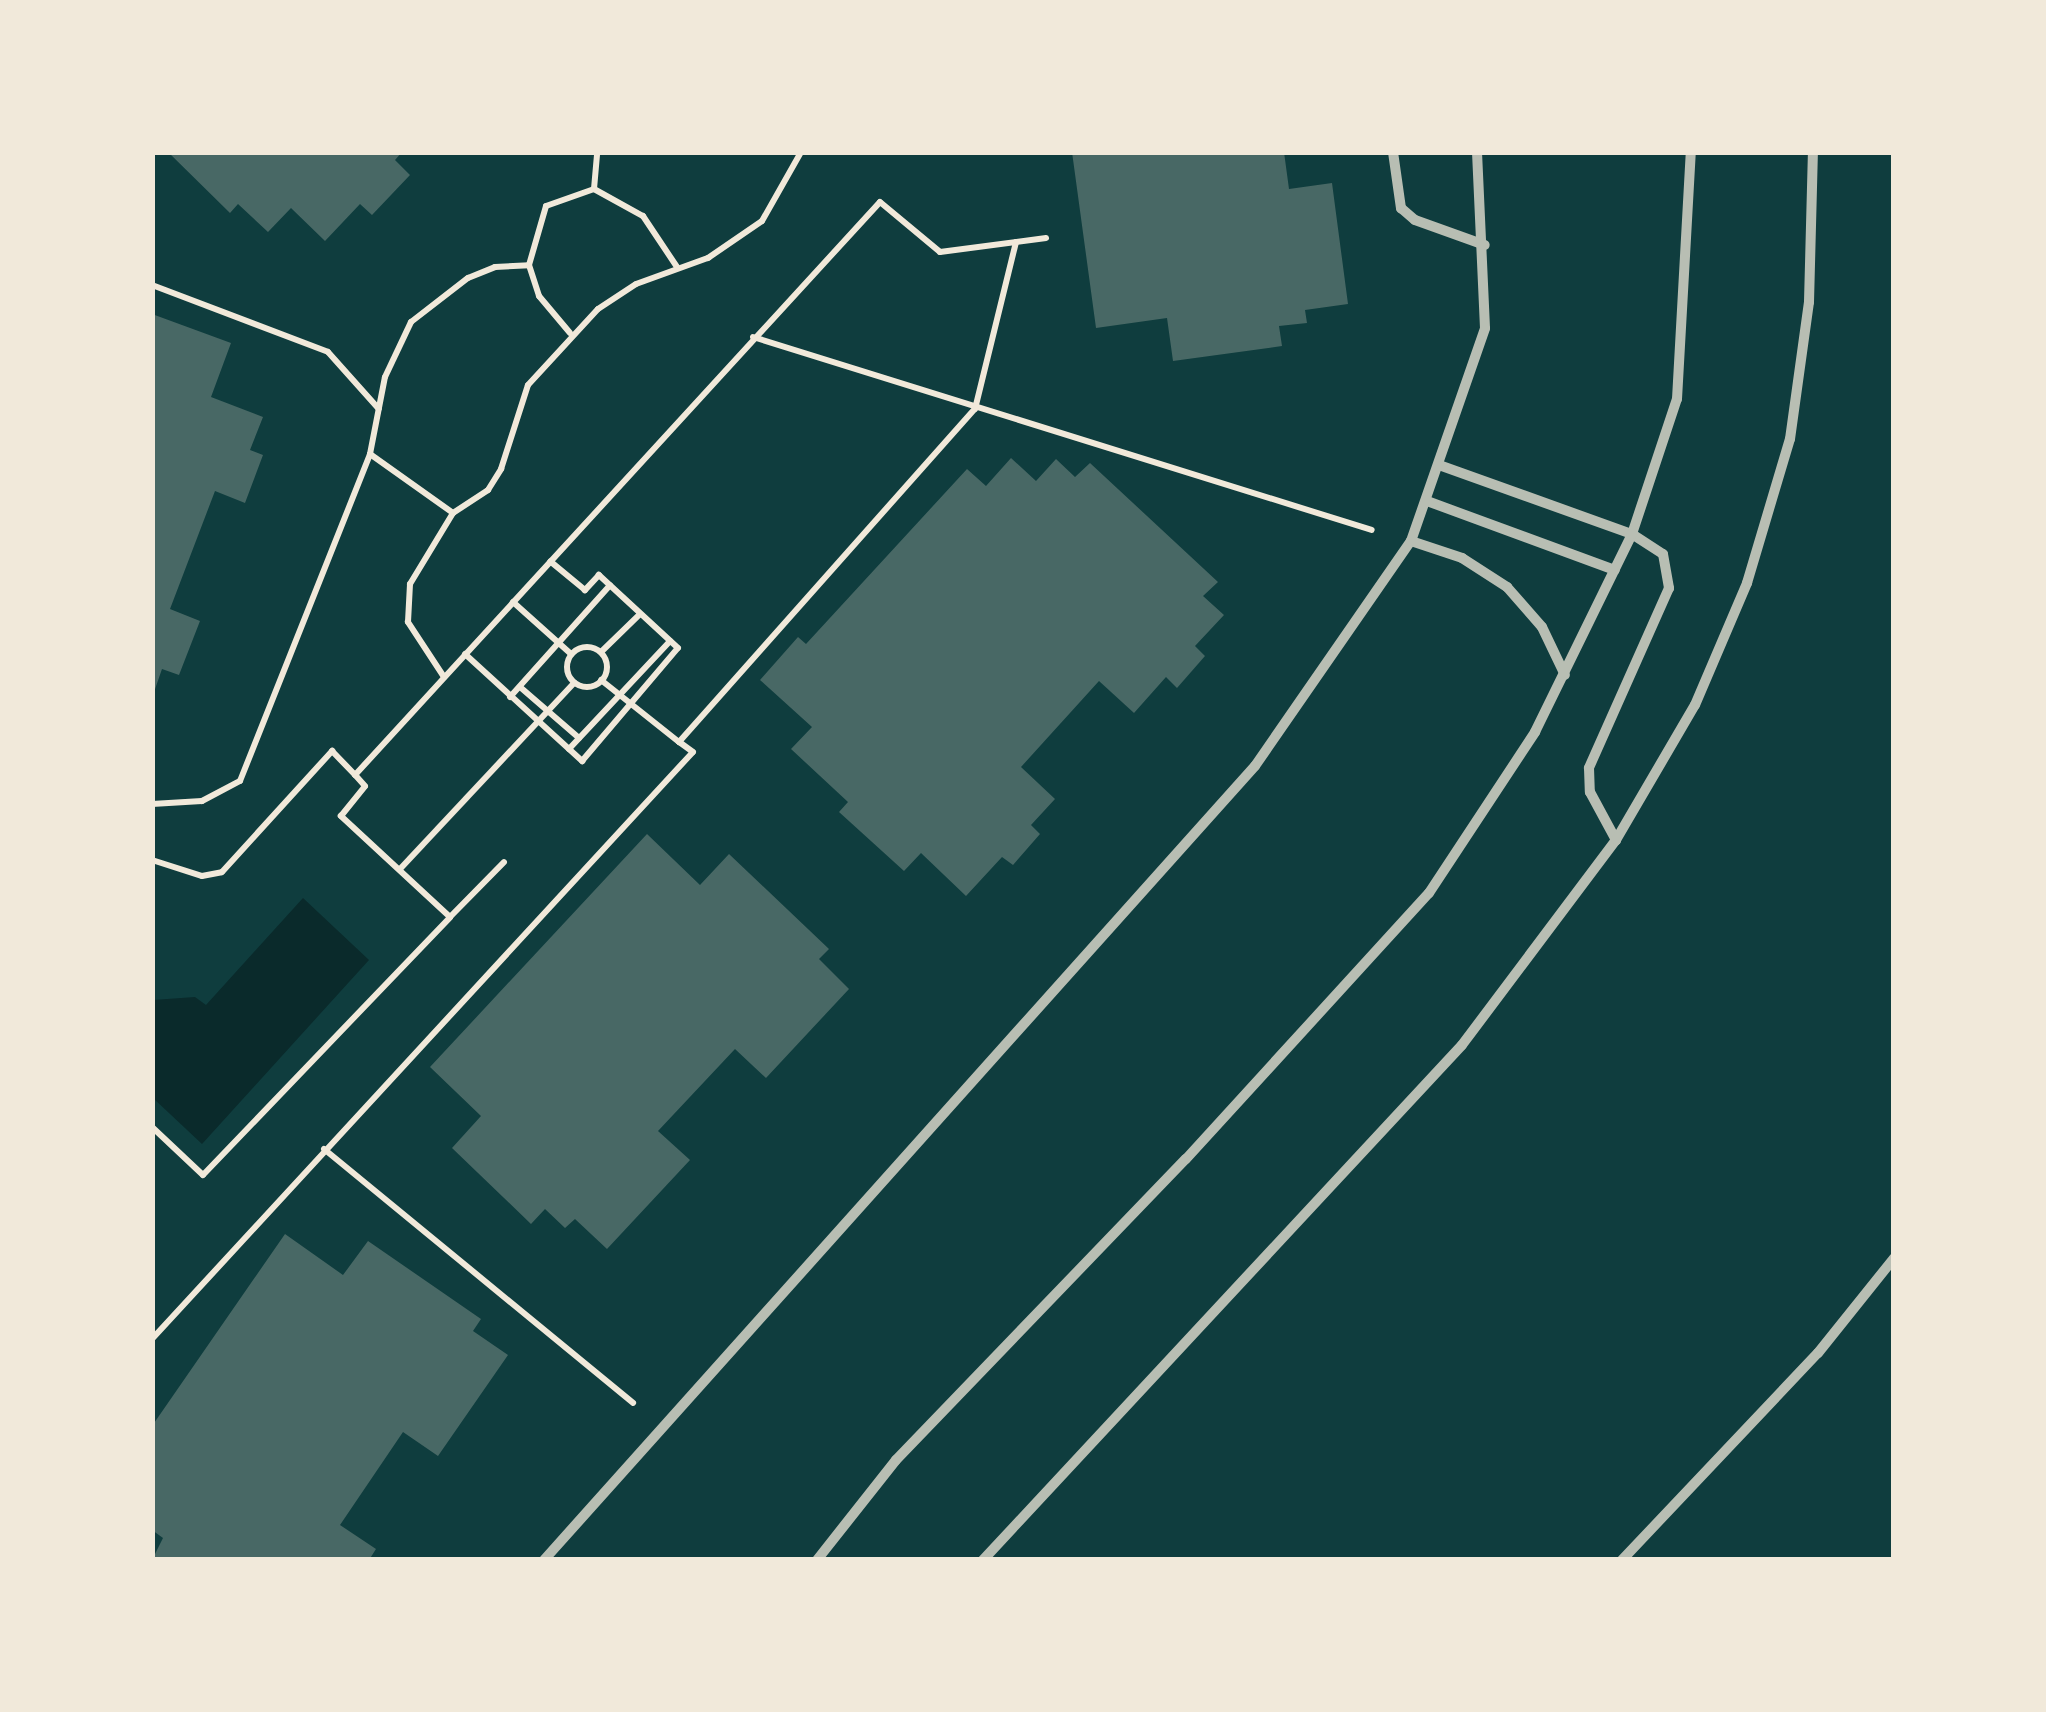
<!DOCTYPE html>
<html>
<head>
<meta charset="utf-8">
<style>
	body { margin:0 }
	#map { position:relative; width:2046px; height:1712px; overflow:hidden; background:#0f3d3e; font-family:Karla,sans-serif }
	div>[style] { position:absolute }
	.water>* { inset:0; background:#0a2a2b }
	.building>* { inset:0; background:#486865 }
	.path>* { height:6px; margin:-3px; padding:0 3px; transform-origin:3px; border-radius:3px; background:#f1e9da }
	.path>.ring { margin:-3px; padding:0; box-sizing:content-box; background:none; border:6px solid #f1e9da; border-radius:50% }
	.minor>* { height:10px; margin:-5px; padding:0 5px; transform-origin:5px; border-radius:5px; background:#b8beb3 }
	span { translate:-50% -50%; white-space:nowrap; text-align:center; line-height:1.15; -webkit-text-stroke:9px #f1e9da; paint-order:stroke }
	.frame { position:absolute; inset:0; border:155px solid #f1e9da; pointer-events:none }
</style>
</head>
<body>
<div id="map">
	<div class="water">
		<i style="clip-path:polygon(303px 898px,369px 960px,202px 1144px,153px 1098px,153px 1000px,195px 997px,206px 1005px)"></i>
	</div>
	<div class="building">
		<i style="clip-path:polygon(168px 152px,402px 152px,395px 160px,410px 175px,372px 215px,360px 204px,325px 241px,291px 208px,268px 232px,238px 204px,230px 213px)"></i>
		<i style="clip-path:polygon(1072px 152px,1284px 152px,1289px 189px,1332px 183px,1348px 304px,1305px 310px,1307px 323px,1279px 326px,1282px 346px,1173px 361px,1167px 318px,1096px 328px)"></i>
		<i style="clip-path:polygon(152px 314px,231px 343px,211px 397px,263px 417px,250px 450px,263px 455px,245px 503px,215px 491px,170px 609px,200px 621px,179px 675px,162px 669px,153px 695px)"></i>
		<i style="clip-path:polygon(1011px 458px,1036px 481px,1056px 459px,1075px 477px,1090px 463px,1218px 582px,1203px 596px,1224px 615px,1195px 646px,1205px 656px,1177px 688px,1166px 677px,1134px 713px,1099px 681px,1021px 767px,1055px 799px,1031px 825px,1040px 834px,1013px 865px,1002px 857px,966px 896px,921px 853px,904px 871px,839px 812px,848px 802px,791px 749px,812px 727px,760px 680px,798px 637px,806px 644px,967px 469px,986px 486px)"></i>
		<i style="clip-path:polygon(647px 834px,700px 885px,729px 854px,829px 949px,819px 959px,849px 989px,766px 1078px,735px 1049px,658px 1131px,690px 1160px,607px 1249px,575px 1219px,565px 1228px,545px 1209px,531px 1224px,452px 1148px,481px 1116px,430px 1067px)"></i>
		<i style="clip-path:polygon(285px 1234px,343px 1275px,368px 1241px,481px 1319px,473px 1331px,508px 1355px,438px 1456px,403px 1432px,340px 1525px,376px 1549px,369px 1560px,152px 1560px,163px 1538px,152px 1530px,152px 1426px)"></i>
	</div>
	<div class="path">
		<i style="left:594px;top:189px;width:56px;rotate:28.9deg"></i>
		<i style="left:643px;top:216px;width:61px;rotate:56.3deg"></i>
		<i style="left:529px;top:265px;width:33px;rotate:72deg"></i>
		<i style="left:539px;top:296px;width:48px;rotate:50deg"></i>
		<i style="left:152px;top:285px;width:188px;rotate:20.8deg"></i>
		<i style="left:328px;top:352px;width:76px;rotate:48.2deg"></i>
		<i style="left:753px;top:337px;width:648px;rotate:17.32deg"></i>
		<i style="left:370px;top:454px;width:102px;rotate:35.4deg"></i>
		<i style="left:513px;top:602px;width:78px;rotate:41.9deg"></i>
		<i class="ring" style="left:567px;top:647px;width:34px;height:34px"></i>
		<i style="left:601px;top:652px;width:54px;rotate:-44.3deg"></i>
		<i style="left:465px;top:654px;width:159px;rotate:42.4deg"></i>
		<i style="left:582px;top:761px;width:148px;rotate:-49.7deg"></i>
		<i style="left:678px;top:648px;width:108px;rotate:-137.3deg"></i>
		<i style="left:599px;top:575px;width:21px;rotate:133deg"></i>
		<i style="left:585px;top:590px;width:45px;rotate:-140.4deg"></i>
		<i style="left:444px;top:677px;width:66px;rotate:-123.2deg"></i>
		<i style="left:408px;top:622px;width:38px;rotate:-87deg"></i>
		<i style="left:410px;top:584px;width:83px;rotate:-58.8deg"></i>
		<i style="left:453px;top:513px;width:42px;rotate:-33.3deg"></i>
		<i style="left:488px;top:490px;width:25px;rotate:-58deg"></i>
		<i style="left:501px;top:469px;width:88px;rotate:-72.2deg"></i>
		<i style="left:528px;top:385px;width:103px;rotate:-47.4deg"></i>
		<i style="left:598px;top:309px;width:45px;rotate:-33.3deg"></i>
		<i style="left:636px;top:284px;width:77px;rotate:-19.9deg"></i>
		<i style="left:708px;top:258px;width:65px;rotate:-34.4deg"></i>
		<i style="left:762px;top:221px;width:79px;rotate:-60.5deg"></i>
		<i style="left:601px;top:680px;width:100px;rotate:38.5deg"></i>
		<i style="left:520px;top:687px;width:78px;rotate:40.8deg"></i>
		<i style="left:510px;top:697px;width:150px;rotate:-48.2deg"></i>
		<i style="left:569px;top:749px;width:148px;rotate:-46.9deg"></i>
		<i style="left:152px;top:804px;width:50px;rotate:-3.4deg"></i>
		<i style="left:202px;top:801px;width:43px;rotate:-27.8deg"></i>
		<i style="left:240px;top:781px;width:352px;rotate:-68.3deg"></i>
		<i style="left:370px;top:454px;width:78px;rotate:-79deg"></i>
		<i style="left:385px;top:377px;width:61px;rotate:-64.7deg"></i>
		<i style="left:411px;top:322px;width:72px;rotate:-37.7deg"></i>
		<i style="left:468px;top:278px;width:29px;rotate:-22deg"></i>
		<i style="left:495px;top:267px;width:34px;rotate:-3deg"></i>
		<i style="left:529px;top:265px;width:61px;rotate:-73.9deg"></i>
		<i style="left:546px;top:206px;width:51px;rotate:-19.5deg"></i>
		<i style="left:594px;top:189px;width:37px;rotate:-85deg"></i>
		<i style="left:152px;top:860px;width:52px;rotate:17.7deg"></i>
		<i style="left:202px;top:876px;width:20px;rotate:-11deg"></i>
		<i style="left:222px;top:872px;width:164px;rotate:-47.7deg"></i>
		<i style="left:332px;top:751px;width:33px;rotate:46deg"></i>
		<i style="left:355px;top:775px;width:777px;rotate:-47.5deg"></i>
		<i style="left:880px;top:202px;width:78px;rotate:39.8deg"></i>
		<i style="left:940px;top:252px;width:107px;rotate:-7.5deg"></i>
		<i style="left:400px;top:869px;width:255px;rotate:-46.9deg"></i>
		<i style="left:450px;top:917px;width:77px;rotate:-45.5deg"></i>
		<i style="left:152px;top:1127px;width:70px;rotate:43.3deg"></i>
		<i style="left:203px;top:1175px;width:357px;rotate:-46.2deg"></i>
		<i style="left:450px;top:917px;width:149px;rotate:-137.2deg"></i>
		<i style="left:341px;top:816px;width:38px;rotate:-51deg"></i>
		<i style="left:365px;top:786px;width:15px;rotate:-132deg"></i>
		<i style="left:324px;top:1149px;width:400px;rotate:39.4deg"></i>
		<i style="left:152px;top:1339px;width:798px;rotate:-47.34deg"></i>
		<i style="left:693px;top:752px;width:17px;rotate:-144deg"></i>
		<i style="left:679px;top:742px;width:446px;rotate:-48.4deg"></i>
		<i style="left:975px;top:409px;width:172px;rotate:-76.2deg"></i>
	</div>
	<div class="minor">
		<i style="left:1393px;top:152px;width:57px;rotate:81.9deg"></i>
		<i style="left:1401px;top:208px;width:18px;rotate:41deg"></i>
		<i style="left:1415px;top:220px;width:74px;rotate:19.7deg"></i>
		<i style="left:1439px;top:465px;width:205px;rotate:19.7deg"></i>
		<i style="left:1632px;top:534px;width:37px;rotate:33deg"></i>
		<i style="left:1663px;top:554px;width:35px;rotate:80deg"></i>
		<i style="left:1669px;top:588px;width:197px;rotate:114deg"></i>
		<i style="left:1589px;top:768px;width:24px;rotate:88deg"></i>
		<i style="left:1590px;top:792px;width:55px;rotate:61.6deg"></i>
		<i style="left:1427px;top:501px;width:200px;rotate:20.2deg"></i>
		<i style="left:1411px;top:541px;width:54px;rotate:18.4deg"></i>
		<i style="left:1462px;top:558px;width:54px;rotate:32.8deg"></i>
		<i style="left:1507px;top:587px;width:53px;rotate:48.8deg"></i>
		<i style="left:1542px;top:627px;width:53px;rotate:64.4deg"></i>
		<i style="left:544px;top:1560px;width:1066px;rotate:-48.16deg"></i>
		<i style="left:1255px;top:766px;width:274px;rotate:-55.3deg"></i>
		<i style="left:1411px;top:541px;width:225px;rotate:-70.8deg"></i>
		<i style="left:1485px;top:328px;width:176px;rotate:-92.6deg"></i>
		<i style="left:817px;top:1560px;width:127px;rotate:-51.7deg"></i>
		<i style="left:896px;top:1460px;width:418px;rotate:-46.1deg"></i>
		<i style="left:1186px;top:1159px;width:360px;rotate:-47.6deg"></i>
		<i style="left:1429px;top:893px;width:193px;rotate:-56.6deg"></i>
		<i style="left:1535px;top:732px;width:220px;rotate:-63.9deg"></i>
		<i style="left:1632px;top:534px;width:142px;rotate:-71.6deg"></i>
		<i style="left:1677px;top:399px;width:247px;rotate:-86.8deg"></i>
		<i style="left:983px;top:1560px;width:703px;rotate:-47.07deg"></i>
		<i style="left:1462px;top:1045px;width:256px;rotate:-53.1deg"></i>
		<i style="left:1616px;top:840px;width:156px;rotate:-59.7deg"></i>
		<i style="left:1695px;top:705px;width:133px;rotate:-66.9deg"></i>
		<i style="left:1747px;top:583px;width:150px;rotate:-73.4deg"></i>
		<i style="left:1790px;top:439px;width:138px;rotate:-82.1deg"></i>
		<i style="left:1809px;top:302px;width:150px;rotate:-88.5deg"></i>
		<i style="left:1622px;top:1560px;width:285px;rotate:-46.6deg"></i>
		<i style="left:1818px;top:1353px;width:122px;rotate:-51.3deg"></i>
	</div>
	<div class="frame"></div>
</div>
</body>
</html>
